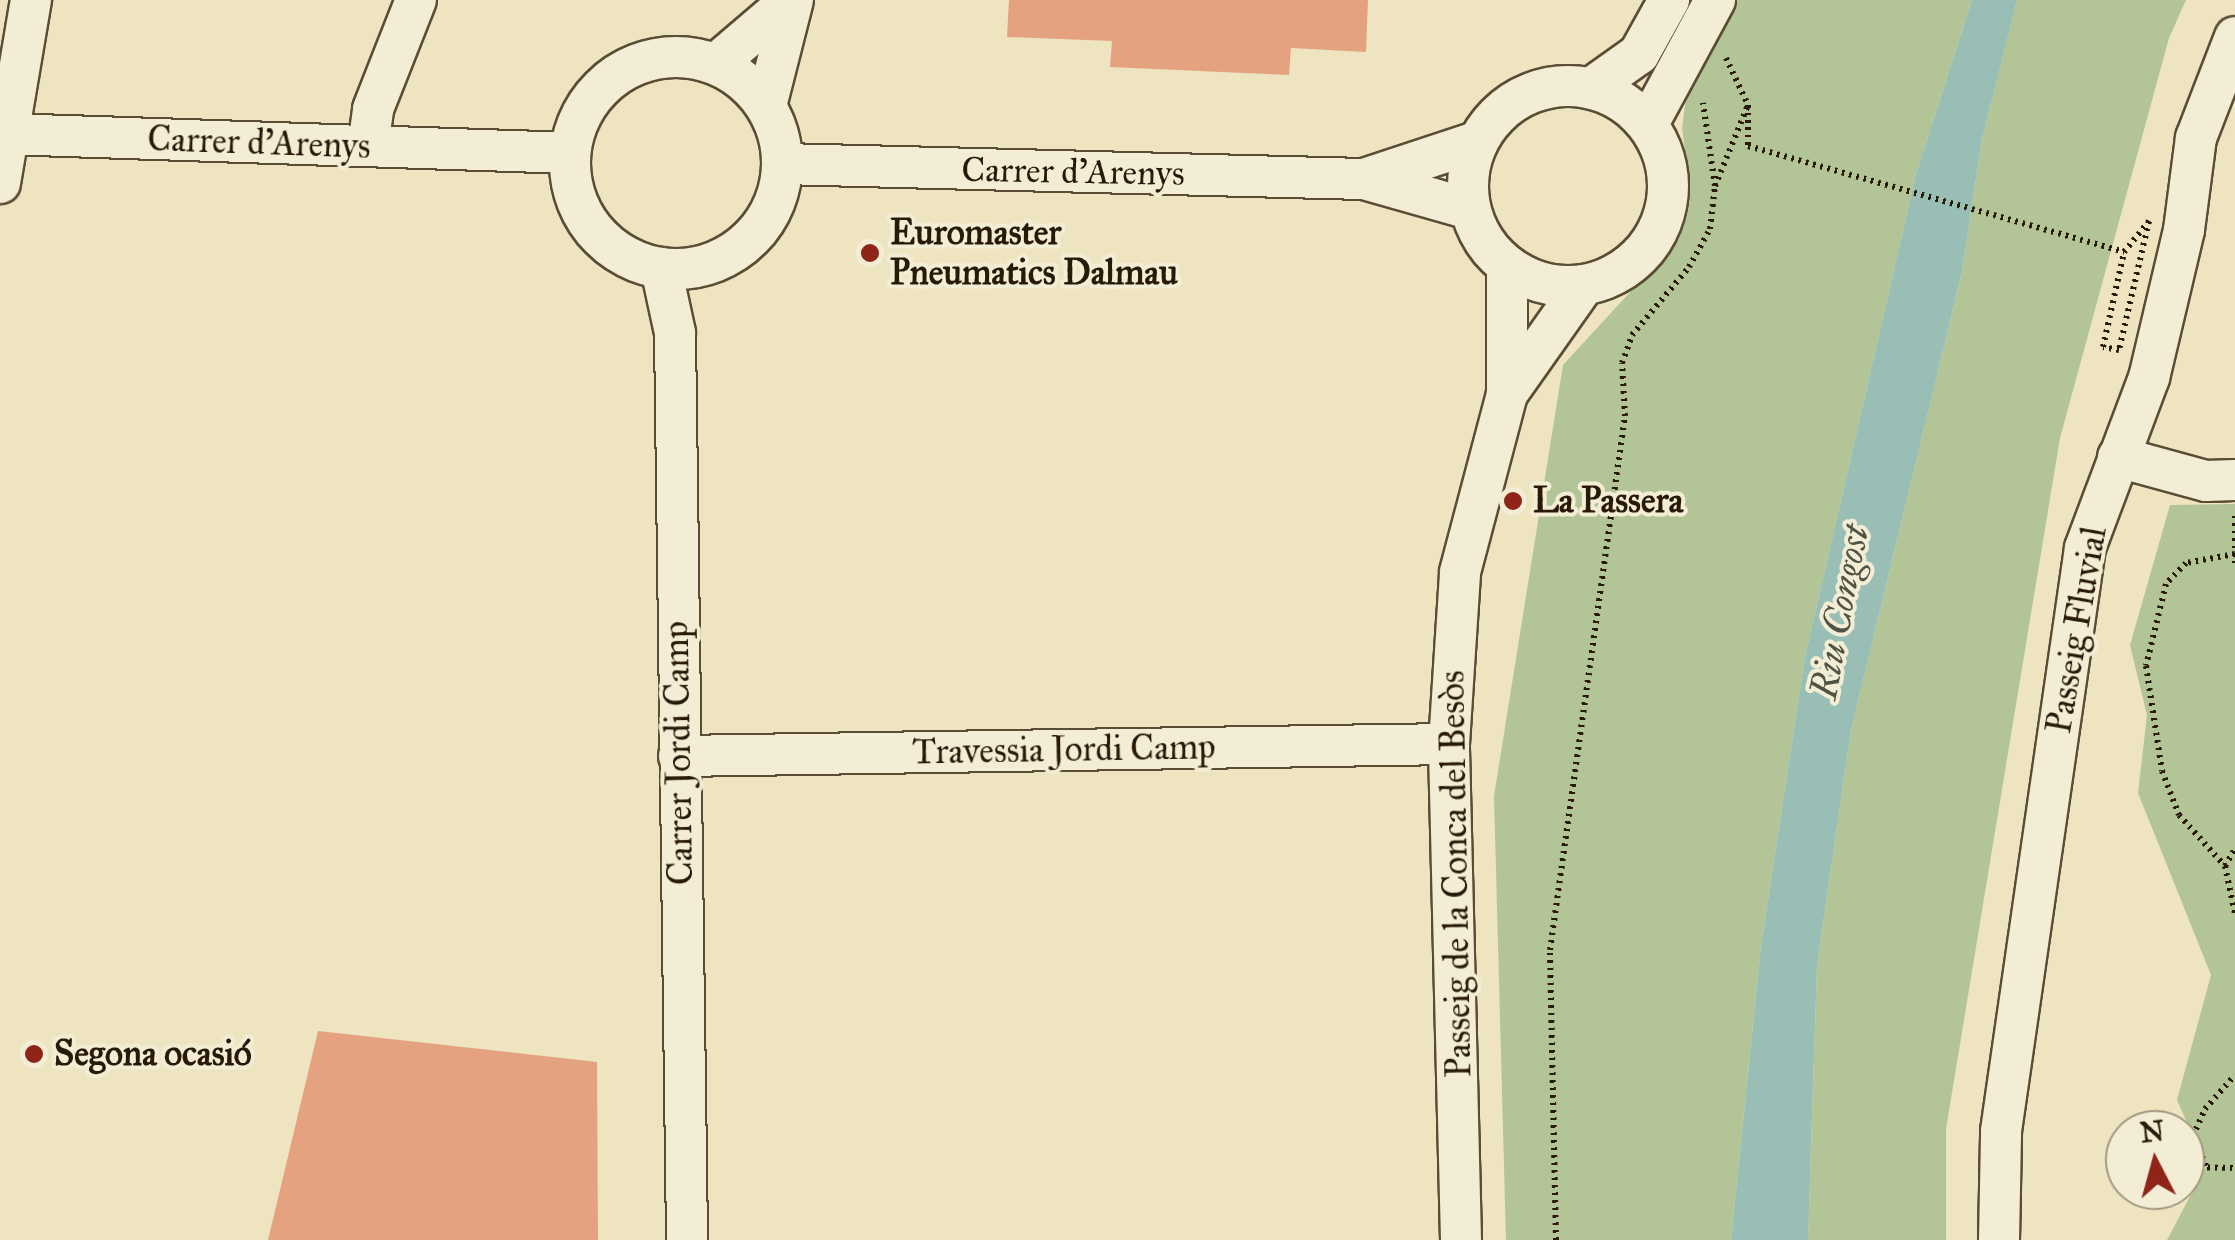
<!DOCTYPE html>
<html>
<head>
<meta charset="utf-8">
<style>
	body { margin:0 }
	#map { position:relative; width:2235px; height:1240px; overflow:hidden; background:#eee4c0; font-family:"IM FELL Great Primer",serif }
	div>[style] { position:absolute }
	.green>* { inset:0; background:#b3c597 }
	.water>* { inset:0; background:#99beb6 }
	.building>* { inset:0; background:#e5a280 }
	.path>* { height:6px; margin-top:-3px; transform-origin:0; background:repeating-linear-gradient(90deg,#291907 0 2.5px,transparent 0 7.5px) }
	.roads { filter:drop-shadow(2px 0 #5a4c35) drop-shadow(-2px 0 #5a4c35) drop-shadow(0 2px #5a4c35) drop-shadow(0 -2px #5a4c35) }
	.minor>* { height:40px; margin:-20px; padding:0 20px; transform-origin:20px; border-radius:20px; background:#f4edd6 }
	.minor>.ring { margin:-20px; padding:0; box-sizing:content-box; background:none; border:40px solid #f4edd6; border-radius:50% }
	.dots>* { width:28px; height:28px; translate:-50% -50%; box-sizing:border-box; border:5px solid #f4edd6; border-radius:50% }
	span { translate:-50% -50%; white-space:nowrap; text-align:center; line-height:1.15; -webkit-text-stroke:8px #f4edd6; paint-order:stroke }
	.street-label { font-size:35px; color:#291907 }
	.poi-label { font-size:35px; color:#291907; font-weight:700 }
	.left { translate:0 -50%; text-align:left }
	.water-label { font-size:38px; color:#505344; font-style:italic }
	.north { position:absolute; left:2105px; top:1110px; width:100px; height:100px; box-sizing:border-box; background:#f4edd6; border:2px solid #a39883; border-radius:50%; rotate:354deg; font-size:28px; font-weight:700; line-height:40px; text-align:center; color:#291907 }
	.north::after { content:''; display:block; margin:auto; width:35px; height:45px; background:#8f2418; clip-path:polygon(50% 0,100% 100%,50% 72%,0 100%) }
</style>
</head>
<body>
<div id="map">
	<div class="green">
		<i style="clip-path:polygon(1727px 0,1972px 0,1916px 174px,1805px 657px,1761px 946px,1731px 1240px,1506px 1240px,1494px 796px,1563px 365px,1679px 239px,1688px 173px,1682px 128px,1690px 69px)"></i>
		<i style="clip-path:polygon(2017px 0,2186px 0,2169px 38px,2060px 438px,1946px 1129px,1946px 1240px,1808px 1240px,1817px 965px,1851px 730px,1962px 272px,1982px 139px)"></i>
		<i style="clip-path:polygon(2235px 504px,2235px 1240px,2167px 1240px,2206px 1166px,2177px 1100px,2211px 975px,2138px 793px,2147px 715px,2130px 645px,2170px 505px)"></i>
	</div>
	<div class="water">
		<i style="clip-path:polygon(1972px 0,2017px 0,1982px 139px,1962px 272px,1851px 730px,1817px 965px,1808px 1240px,1731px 1240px,1761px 946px,1805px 657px,1916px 174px)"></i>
	</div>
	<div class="building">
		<i style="clip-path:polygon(1009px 0,1368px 0,1366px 52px,1291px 48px,1289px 75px,1110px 67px,1112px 41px,1007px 37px)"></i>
		<i style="clip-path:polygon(318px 1031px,597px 1062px,598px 1240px,268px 1240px)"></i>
	</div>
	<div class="path">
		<i style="left:1726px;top:58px;width:52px;rotate:64.9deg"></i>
		<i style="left:1715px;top:186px;width:87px;rotate:-67.8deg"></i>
		<i style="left:1748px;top:105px;width:41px;rotate:90deg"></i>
		<i style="left:1748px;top:146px;width:391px;rotate:15.7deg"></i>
		<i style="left:2149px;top:221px;width:132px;rotate:103.1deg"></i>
		<i style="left:2119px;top:350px;width:16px;rotate:-169deg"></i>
		<i style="left:2103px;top:347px;width:97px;rotate:-77.5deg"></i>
		<i style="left:2124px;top:252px;width:40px;rotate:-51deg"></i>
		<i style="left:2235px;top:516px;width:48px;rotate:90deg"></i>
		<i style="left:2235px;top:554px;width:50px;rotate:169.6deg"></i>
		<i style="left:2186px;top:563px;width:29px;rotate:134deg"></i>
		<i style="left:2166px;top:584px;width:84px;rotate:103.7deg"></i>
		<i style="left:2146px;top:666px;width:106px;rotate:81.3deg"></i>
		<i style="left:2162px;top:771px;width:47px;rotate:68.9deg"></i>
		<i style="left:2179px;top:815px;width:69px;rotate:48deg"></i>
		<i style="left:2225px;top:866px;width:49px;rotate:78.2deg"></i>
		<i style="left:2225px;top:866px;width:20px;rotate:-60deg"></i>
		<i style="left:2206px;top:1166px;width:33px;rotate:-113deg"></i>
		<i style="left:2193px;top:1136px;width:30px;rotate:-66deg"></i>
		<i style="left:2205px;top:1109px;width:45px;rotate:-48.6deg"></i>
		<i style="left:2185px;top:1167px;width:50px;rotate:1.1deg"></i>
		<i style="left:1556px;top:1240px;width:290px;rotate:-91.2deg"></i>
		<i style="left:1550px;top:950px;width:539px;rotate:-82.01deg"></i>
		<i style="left:1625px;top:416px;width:53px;rotate:-93.2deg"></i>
		<i style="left:1622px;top:363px;width:30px;rotate:-70deg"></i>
		<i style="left:1632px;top:335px;width:89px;rotate:-50deg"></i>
		<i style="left:1689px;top:267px;width:43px;rotate:-61.1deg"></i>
		<i style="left:1710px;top:229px;width:43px;rotate:-83.4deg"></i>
		<i style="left:1715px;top:186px;width:84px;rotate:-98.2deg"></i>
	</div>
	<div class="roads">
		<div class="minor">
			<i class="ring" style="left:570px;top:57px;width:172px;height:172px"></i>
			<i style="left:716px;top:64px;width:99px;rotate:-40.5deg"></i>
			<i class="ring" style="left:1468px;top:86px;width:160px;height:160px"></i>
			<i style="left:1591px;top:88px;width:59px;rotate:-35.3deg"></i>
			<i style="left:1639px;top:54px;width:62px;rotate:-60.9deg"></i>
			<i style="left:766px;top:106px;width:109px;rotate:-75.7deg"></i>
			<i style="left:1648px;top:124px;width:141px;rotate:-61.6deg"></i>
			<i style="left:7px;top:134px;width:563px;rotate:1.93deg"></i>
			<i style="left:368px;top:146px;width:37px;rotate:-82deg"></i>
			<i style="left:373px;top:109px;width:117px;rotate:-68.5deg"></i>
			<i style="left:783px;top:164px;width:581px;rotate:1.48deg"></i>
			<i style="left:1364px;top:179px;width:109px;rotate:15.9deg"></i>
			<i style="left:1364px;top:179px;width:118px;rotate:-18.3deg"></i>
			<i style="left:0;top:183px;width:186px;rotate:-80.4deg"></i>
			<i style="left:1507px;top:266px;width:128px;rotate:90deg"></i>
			<i style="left:661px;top:268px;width:66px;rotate:77.8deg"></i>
			<i style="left:675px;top:333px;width:907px;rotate:89.24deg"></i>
			<i style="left:2118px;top:457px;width:91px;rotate:15.3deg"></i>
			<i style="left:2206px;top:481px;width:29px;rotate:-2deg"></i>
			<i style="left:679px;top:756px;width:770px;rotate:-0.89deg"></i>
			<i style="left:1461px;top:1240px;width:496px;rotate:-91.4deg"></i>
			<i style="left:1449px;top:744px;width:172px;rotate:-86.3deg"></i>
			<i style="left:1460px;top:572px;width:184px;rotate:-75.2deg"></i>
			<i style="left:1507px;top:394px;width:133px;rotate:-54.8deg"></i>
			<i style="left:1999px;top:1240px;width:109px;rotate:-88.9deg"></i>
			<i style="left:2001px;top:1131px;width:589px;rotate:-81.8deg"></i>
			<i style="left:2085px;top:548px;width:182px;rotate:-69.4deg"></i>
			<i style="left:2149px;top:378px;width:152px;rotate:-76.7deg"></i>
			<i style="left:2184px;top:230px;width:93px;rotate:-82.6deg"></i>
			<i style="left:2196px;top:138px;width:108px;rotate:-68.9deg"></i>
		</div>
	</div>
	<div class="dots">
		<i style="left:870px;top:253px;background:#8f2418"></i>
		<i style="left:1513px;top:501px;background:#8f2418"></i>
		<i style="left:34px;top:1054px;background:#8f2418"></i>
	</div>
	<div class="street-label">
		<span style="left:259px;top:143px;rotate:2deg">Carrer d'Arenys</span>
		<span style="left:1073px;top:172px;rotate:1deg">Carrer d'Arenys</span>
		<span style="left:2077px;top:630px;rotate:-80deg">Passeig Fluvial</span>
		<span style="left:1064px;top:750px;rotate:-1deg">Travessia Jordi Camp</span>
		<span style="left:679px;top:753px;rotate:-91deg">Carrer Jordi Camp</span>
		<span style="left:1456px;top:874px;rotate:-91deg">Passeig de la Conca del Besòs</span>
	</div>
	<div class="poi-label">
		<span class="left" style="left:890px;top:253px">Euromaster<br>Pneumatics Dalmau</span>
		<span class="left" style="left:1533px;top:501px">La Passera</span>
		<span class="left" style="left:54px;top:1054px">Segona ocasió</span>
	</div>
	<div class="water-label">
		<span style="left:1840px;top:612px;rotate:-79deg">Riu Congost</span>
	</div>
	<div class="north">N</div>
</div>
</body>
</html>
